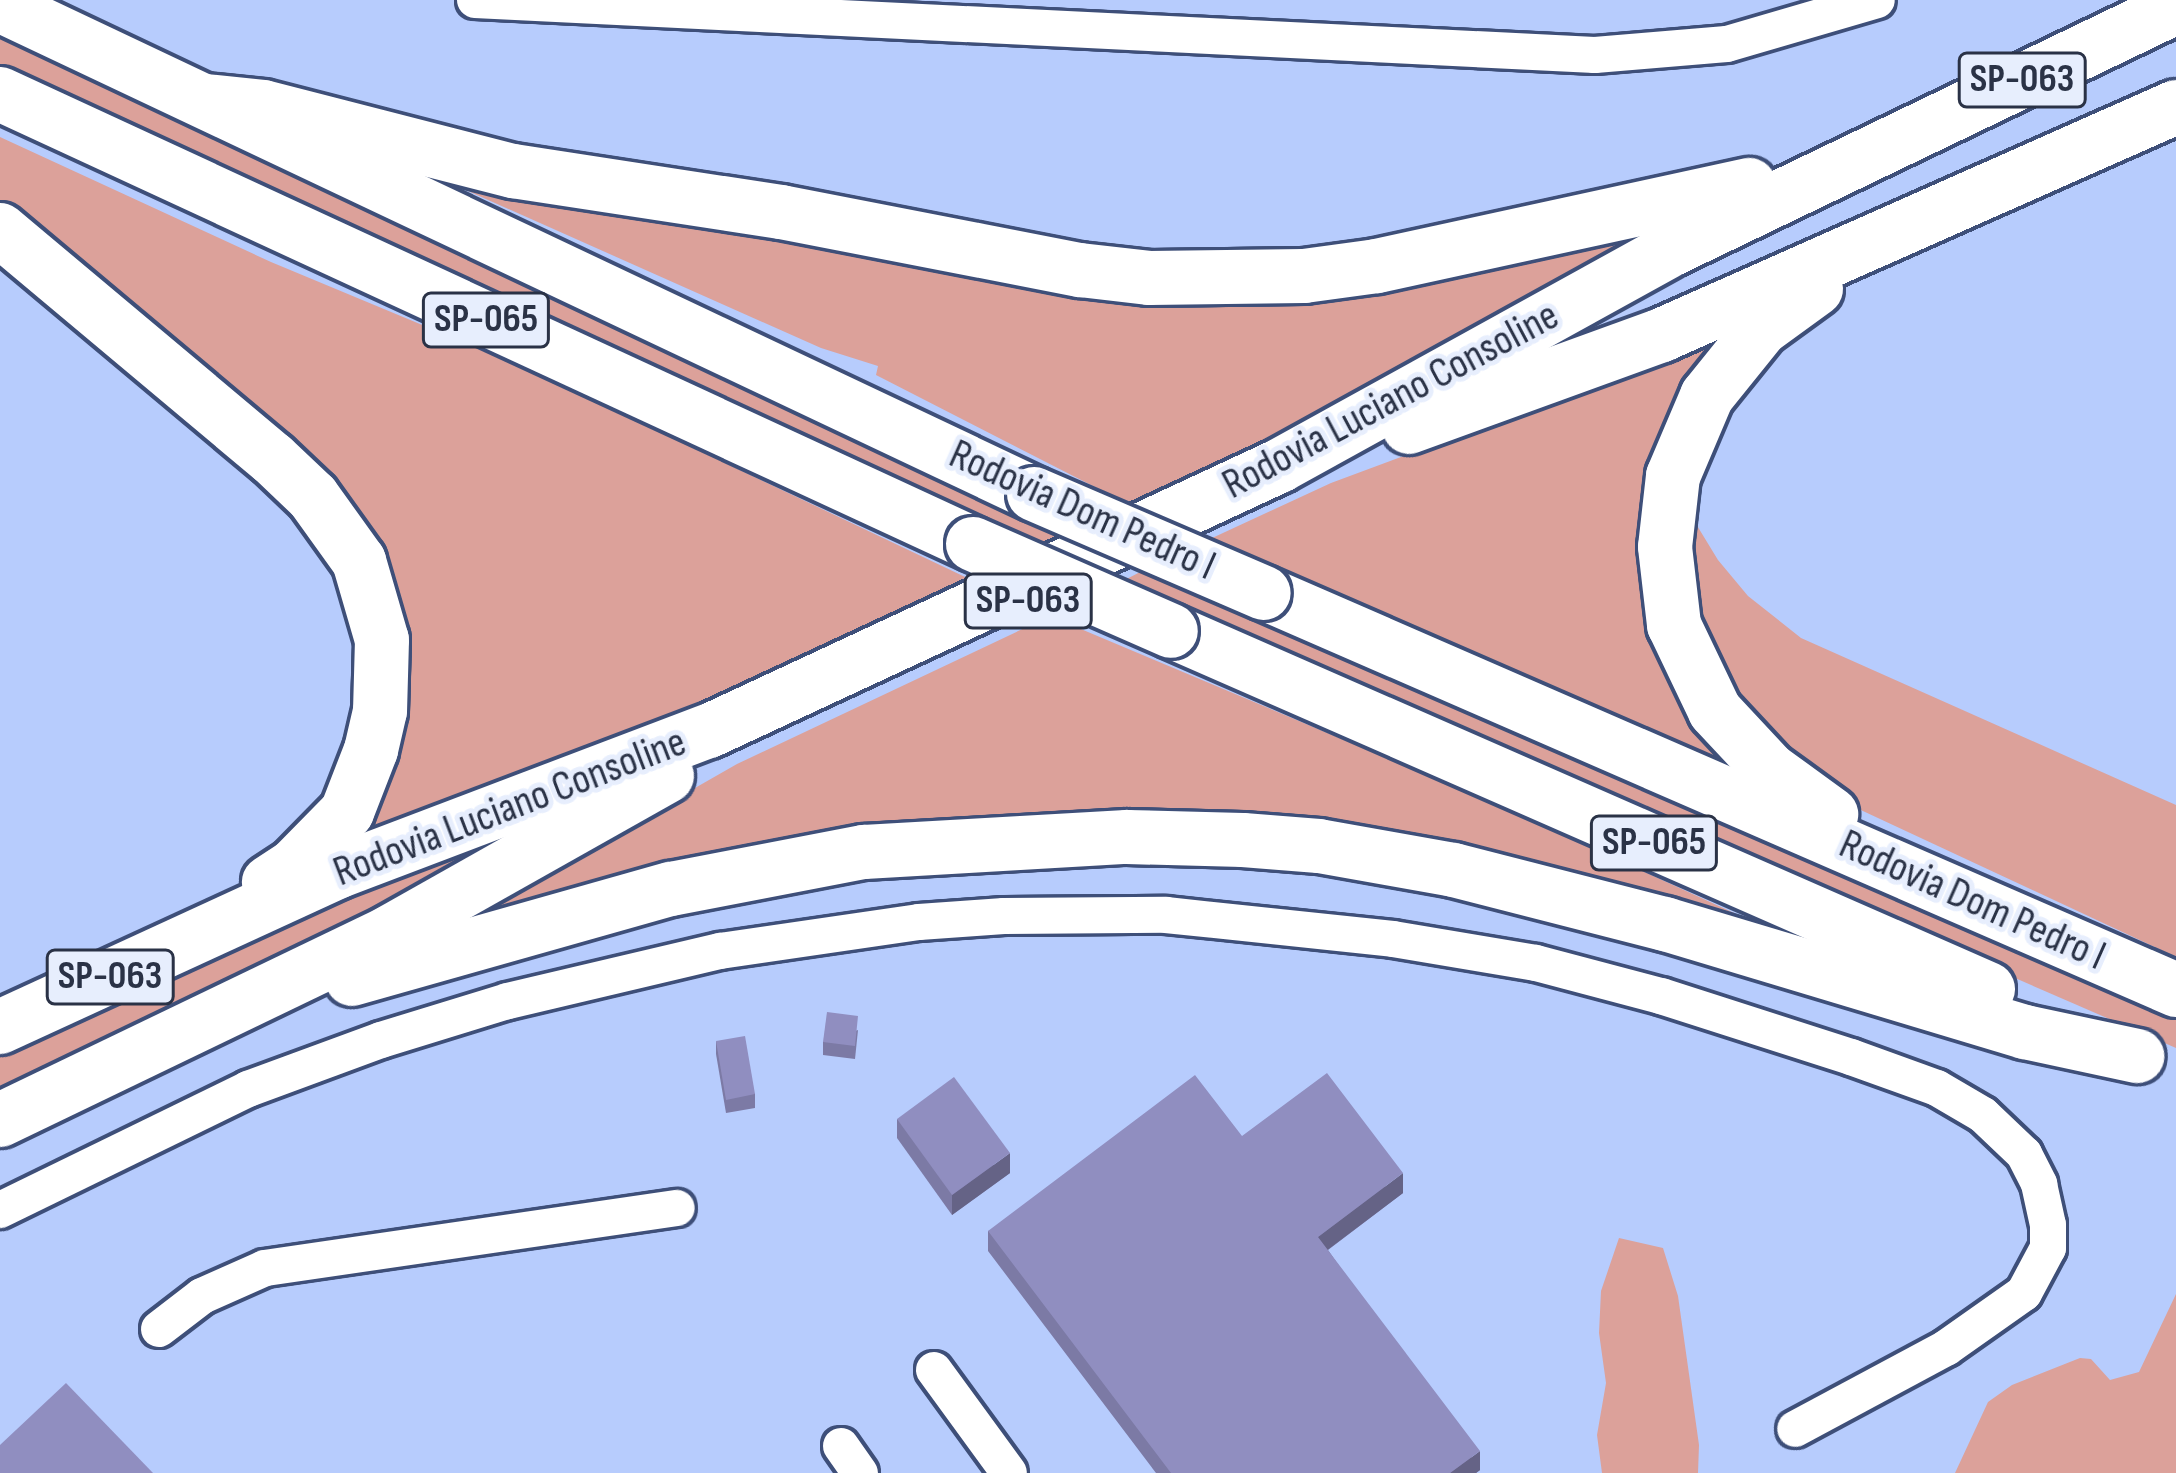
<!DOCTYPE html>
<html>
<head>
<meta charset="utf-8">
<style>
	body { margin:0 }
	#map { position:relative; width:2176px; height:1473px; overflow:hidden; background:#b7ccfd; font-family:"Sofia Sans Condensed",sans-serif }
	div>[style] { position:absolute }
	.green>* { inset:0; background:#dca19a }
	.roads { filter:drop-shadow(3px 0 #3e4f79) drop-shadow(-3px 0 #3e4f79) drop-shadow(0 3px #3e4f79) drop-shadow(0 -3px #3e4f79) }
	.minor>* { height:36px; margin:-18px; padding:0 18px; transform-origin:18px; border-radius:18px; background:#fff }
	.highway>* { height:54px; margin:-27px; padding:0 27px; transform-origin:27px; border-radius:27px; background:#fff }
	.bridges { filter:drop-shadow(3px 0 #3e4f79) drop-shadow(-3px 0 #3e4f79) drop-shadow(0 3px #3e4f79) drop-shadow(0 -3px #3e4f79) }
	.highway-bridge>* { height:54px; margin:-27px; padding:0 27px; transform-origin:27px; border-radius:27px; background:#fff }
	.wall>* { inset:0; background:#7c7aa5 }
	.shaded-wall>* { inset:0; background:#656386 }
	.building>* { inset:0; background:#908ec0 }
	span { translate:-50% -50%; white-space:nowrap; text-align:center; line-height:1.15; -webkit-text-stroke:10px #e7eefd; paint-order:stroke }
	.shield-label span { padding:3px 9px; background:#e7eefd; border:3px solid; border-radius:9px; -webkit-text-stroke-width:0 }
	.shield-label { font-size:39px; color:#2a3246; font-weight:700 }
	.street-label { font-size:42px; color:#2a3246 }
</style>
</head>
<body>
<div id="map">
	<div class="green">
		<i style="clip-path:polygon(0 29px,1075px 537px,1042px 554px,0 77px)"></i>
		<i style="clip-path:polygon(0 137px,271px 262px,521px 366px,982px 585px,679px 721px,344px 837px,377px 571px,0 219px)"></i>
		<i style="clip-path:polygon(441px 179px,751px 230px,1058px 291px,1633px 229px,1639px 239px,1282px 435px,1134px 507px,876px 375px,878px 366px,821px 348px)"></i>
		<i style="clip-path:polygon(1715px 340px,1725px 346px,1655px 508px,1746px 770px,1210px 539px,1331px 483px)"></i>
		<i style="clip-path:polygon(1682px 501px,1718px 560px,1748px 596px,1801px 638px,2176px 805px,2176px 957px,1820px 791px,1704px 664px)"></i>
		<i style="clip-path:polygon(1148px 568px,2176px 1012px,2176px 1048px,1113px 586px)"></i>
		<i style="clip-path:polygon(1050px 616px,1496px 804px,1789px 938px,1249px 827px,457px 924px,737px 764px)"></i>
		<i style="clip-path:polygon(615px 792px,0 1106px,0 1041px,286px 907px)"></i>
		<i style="clip-path:polygon(1619px 1238px,1663px 1248px,1678px 1296px,1699px 1445px,1698px 1473px,1602px 1473px,1597px 1435px,1606px 1383px,1599px 1333px,1601px 1291px)"></i>
		<i style="clip-path:polygon(2176px 1294px,2176px 1473px,1955px 1473px,1988px 1402px,2012px 1385px,2080px 1358px,2091px 1359px,2110px 1380px,2139px 1372px)"></i>
	</div>
	<div class="roads">
		<div class="minor">
			<i style="left:475px;top:0;width:1121px;rotate:2.81deg"></i>
			<i style="left:1595px;top:55px;width:132px;rotate:-4.8deg"></i>
			<i style="left:1727px;top:44px;width:156px;rotate:-16.3deg"></i>
			<i style="left:0;top:1210px;width:276px;rotate:-26deg"></i>
			<i style="left:248px;top:1089px;width:142px;rotate:-20.2deg"></i>
			<i style="left:381px;top:1040px;width:133px;rotate:-17.1deg"></i>
			<i style="left:508px;top:1001px;width:218px;rotate:-13.3deg"></i>
			<i style="left:720px;top:951px;width:201px;rotate:-8.3deg"></i>
			<i style="left:919px;top:922px;width:85px;rotate:-4deg"></i>
			<i style="left:1004px;top:916px;width:162px;rotate:-0.4deg"></i>
			<i style="left:1166px;top:915px;width:228px;rotate:6deg"></i>
			<i style="left:1393px;top:939px;width:145px;rotate:9.5deg"></i>
			<i style="left:1536px;top:963px;width:129px;rotate:14.8deg"></i>
			<i style="left:1661px;top:996px;width:200px;rotate:17.8deg"></i>
			<i style="left:1851px;top:1057px;width:91px;rotate:19.8deg"></i>
			<i style="left:1937px;top:1088px;width:53px;rotate:30.4deg"></i>
			<i style="left:1983px;top:1115px;width:57px;rotate:43.6deg"></i>
			<i style="left:2024px;top:1154px;width:34px;rotate:63deg"></i>
			<i style="left:2039px;top:1184px;width:42px;rotate:77.6deg"></i>
			<i style="left:2048px;top:1225px;width:23px;rotate:90deg"></i>
			<i style="left:2048px;top:1248px;width:51px;rotate:118.1deg"></i>
			<i style="left:2024px;top:1293px;width:95px;rotate:144.8deg"></i>
			<i style="left:1946px;top:1348px;width:171px;rotate:151.8deg"></i>
			<i style="left:159px;top:1329px;width:54px;rotate:-37.5deg"></i>
			<i style="left:202px;top:1296px;width:69px;rotate:-24deg"></i>
			<i style="left:265px;top:1268px;width:416px;rotate:-8.3deg"></i>
			<i style="left:934px;top:1370px;width:127px;rotate:53.9deg"></i>
			<i style="left:841px;top:1446px;width:33px;rotate:55deg"></i>
		</div>
		<div class="highway">
			<i style="left:0;top:5px;width:1144px;rotate:25.31deg"></i>
			<i style="left:0;top:94px;width:1072px;rotate:24.82deg"></i>
			<i style="left:206px;top:101px;width:57px;rotate:6deg"></i>
			<i style="left:263px;top:107px;width:258px;rotate:14.4deg"></i>
			<i style="left:513px;top:171px;width:271px;rotate:8.7deg"></i>
			<i style="left:781px;top:212px;width:305px;rotate:11deg"></i>
			<i style="left:1080px;top:270px;width:69px;rotate:6.6deg"></i>
			<i style="left:1149px;top:278px;width:155px;rotate:-0.7deg"></i>
			<i style="left:1304px;top:276px;width:74px;rotate:-7.8deg"></i>
			<i style="left:1377px;top:266px;width:381px;rotate:-12.3deg"></i>
			<i style="left:0;top:230px;width:356px;rotate:40deg"></i>
			<i style="left:273px;top:459px;width:55px;rotate:43.5deg"></i>
			<i style="left:313px;top:497px;width:79px;rotate:54.3deg"></i>
			<i style="left:359px;top:561px;width:82px;rotate:73.8deg"></i>
			<i style="left:382px;top:640px;width:71px;rotate:91.6deg"></i>
			<i style="left:380px;top:711px;width:40px;rotate:103deg"></i>
			<i style="left:371px;top:750px;width:66px;rotate:111.2deg"></i>
			<i style="left:347px;top:812px;width:76px;rotate:134.5deg"></i>
			<i style="left:294px;top:866px;width:30px;rotate:147deg"></i>
			<i style="left:1816px;top:289px;width:68px;rotate:144deg"></i>
			<i style="left:1761px;top:329px;width:86px;rotate:128.9deg"></i>
			<i style="left:1707px;top:396px;width:87px;rotate:113deg"></i>
			<i style="left:1673px;top:476px;width:71px;rotate:96.4deg"></i>
			<i style="left:1665px;top:547px;width:79px;rotate:83.4deg"></i>
			<i style="left:1674px;top:625px;width:95px;rotate:64.5deg"></i>
			<i style="left:1715px;top:711px;width:79px;rotate:47deg"></i>
			<i style="left:1769px;top:769px;width:77px;rotate:36deg"></i>
			<i style="left:1409px;top:427px;width:269px;rotate:-20deg"></i>
			<i style="left:1662px;top:335px;width:562px;rotate:-23.92deg"></i>
			<i style="left:1264px;top:593px;width:995px;rotate:23.52deg"></i>
			<i style="left:1171px;top:631px;width:892px;rotate:23.66deg"></i>
			<i style="left:352px;top:979px;width:331px;rotate:-15.8deg"></i>
			<i style="left:671px;top:889px;width:197px;rotate:-10.9deg"></i>
			<i style="left:864px;top:852px;width:263px;rotate:-3.3deg"></i>
			<i style="left:1127px;top:837px;width:116px;rotate:1.5deg"></i>
			<i style="left:1243px;top:840px;width:76px;rotate:4.5deg"></i>
			<i style="left:1319px;top:846px;width:137px;rotate:10.1deg"></i>
			<i style="left:1454px;top:870px;width:218px;rotate:14.4deg"></i>
			<i style="left:1665px;top:924px;width:376px;rotate:16.7deg"></i>
			<i style="left:2025px;top:1032px;width:115px;rotate:12.1deg"></i>
			<i style="left:0;top:1027px;width:371px;rotate:-24.7deg"></i>
			<i style="left:337px;top:872px;width:398px;rotate:-20.8deg"></i>
			<i style="left:709px;top:731px;width:629px;rotate:-24.93deg"></i>
			<i style="left:1279px;top:466px;width:442px;rotate:-28.9deg"></i>
			<i style="left:1666px;top:252px;width:566px;rotate:-25.66deg"></i>
			<i style="left:0;top:1120px;width:433px;rotate:-25.7deg"></i>
			<i style="left:390px;top:932px;width:318px;rotate:-29.4deg"></i>
		</div>
	</div>
	<div class="bridges">
		<div class="highway-bridge">
			<i style="left:1034px;top:494px;width:250px;rotate:23.3deg"></i>
			<i style="left:973px;top:544px;width:216px;rotate:23.7deg"></i>
		</div>
	</div>
	<div class="wall">
		<i style="clip-path:polygon(858px 1030px,855px 1059px,823px 1055px,823px 1042px)"></i>
		<i style="clip-path:polygon(716px 1041px,755px 1094px,755px 1108px,726px 1113px,716px 1054px)"></i>
		<i style="clip-path:polygon(897px 1119px,1010px 1173px,952px 1215px,897px 1138px)"></i>
		<i style="clip-path:polygon(1242px 1136px,1403px 1193px,1328px 1250px,1480px 1470px,1476px 1473px,1156px 1473px,988px 1251px,988px 1231px)"></i>
	</div>
	<div class="shaded-wall">
		<i style="clip-path:polygon(1010px 1153px,1010px 1173px,952px 1215px,952px 1195px)"></i>
		<i style="clip-path:polygon(1403px 1173px,1403px 1193px,1318px 1257px,1318px 1237px)"></i>
		<i style="clip-path:polygon(1480px 1451px,1480px 1470px,1476px 1473px,1450px 1473px)"></i>
	</div>
	<div class="building">
		<i style="clip-path:polygon(827px 1012px,858px 1016px,855px 1046px,823px 1042px)"></i>
		<i style="clip-path:polygon(745px 1036px,755px 1094px,726px 1100px,716px 1041px)"></i>
		<i style="clip-path:polygon(1327px 1073px,1403px 1173px,1318px 1237px,1480px 1451px,1450px 1473px,1171px 1473px,988px 1231px,1195px 1075px,1242px 1136px)"></i>
		<i style="clip-path:polygon(954px 1077px,1010px 1153px,952px 1195px,897px 1119px)"></i>
		<i style="clip-path:polygon(66px 1383px,153px 1473px,0 1473px,0 1445px)"></i>
	</div>
	<div class="shield-label">
		<span style="left:2022px;top:80px">SP-063</span>
		<span style="left:486px;top:320px">SP-065</span>
		<span style="left:1028px;top:601px">SP-063</span>
		<span style="left:1654px;top:843px">SP-065</span>
		<span style="left:110px;top:977px">SP-063</span>
	</div>
	<div class="street-label">
		<span style="left:1391px;top:401px;rotate:-28deg">Rodovia Luciano Consoline</span>
		<span style="left:1082px;top:511px;rotate:24deg">Rodovia Dom Pedro I</span>
		<span style="left:510px;top:808px;rotate:-21deg">Rodovia Luciano Consoline</span>
		<span style="left:1972px;top:901px;rotate:24deg">Rodovia Dom Pedro I</span>
	</div>
</div>
</body>
</html>
